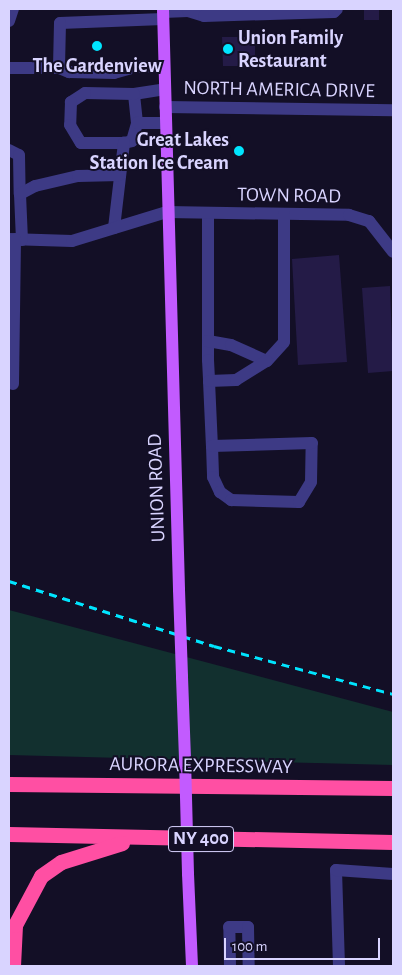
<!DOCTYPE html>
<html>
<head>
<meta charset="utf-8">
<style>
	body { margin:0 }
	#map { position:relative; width:402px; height:975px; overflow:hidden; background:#130f26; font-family:"Alegreya Sans",sans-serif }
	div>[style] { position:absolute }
	.green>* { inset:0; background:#12302f }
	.building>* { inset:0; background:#241b47 }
	.minor>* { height:12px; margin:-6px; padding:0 6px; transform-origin:6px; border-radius:6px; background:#3d3a85 }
	.major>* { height:12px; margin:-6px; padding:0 6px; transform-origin:6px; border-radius:6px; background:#c25bff }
	.highway>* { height:15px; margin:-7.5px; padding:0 7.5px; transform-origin:7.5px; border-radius:7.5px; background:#ff4fa3 }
	.rail>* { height:3px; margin-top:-1.5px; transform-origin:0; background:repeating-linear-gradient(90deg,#00e5ff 0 8px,transparent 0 14px) }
	.major-bridge>* { height:12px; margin:-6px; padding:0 6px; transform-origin:6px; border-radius:6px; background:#c25bff }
	.dots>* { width:14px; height:14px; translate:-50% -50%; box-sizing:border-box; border:2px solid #130f26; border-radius:50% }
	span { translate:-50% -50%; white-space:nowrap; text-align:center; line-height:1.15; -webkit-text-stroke:4px #130f26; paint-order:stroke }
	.shield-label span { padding:1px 4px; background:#130f26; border:1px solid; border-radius:4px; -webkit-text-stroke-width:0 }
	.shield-label { font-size:19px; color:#d9d4ff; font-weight:700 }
	.poi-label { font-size:20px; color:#d9d4ff; font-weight:700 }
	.left { translate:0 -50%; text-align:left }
	.right { translate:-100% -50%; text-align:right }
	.street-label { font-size:20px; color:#d9d4ff }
	.frame { position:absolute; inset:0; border:10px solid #d9d4ff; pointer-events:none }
	.scale { position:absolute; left:224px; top:938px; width:156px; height:22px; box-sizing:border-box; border:2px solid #d9d4ff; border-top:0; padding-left:6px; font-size:15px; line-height:18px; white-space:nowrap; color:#d9d4ff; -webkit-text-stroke:4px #130f26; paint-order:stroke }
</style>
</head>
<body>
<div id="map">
	<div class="green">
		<i style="clip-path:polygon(9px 610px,393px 712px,393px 765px,9px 755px)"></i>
	</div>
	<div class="building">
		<i style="clip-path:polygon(364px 9px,379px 9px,379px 20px,364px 20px)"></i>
		<i style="clip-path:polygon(222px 37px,255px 37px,255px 66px,223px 66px)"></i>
		<i style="clip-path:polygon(339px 255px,347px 362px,298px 365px,292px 259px)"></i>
		<i style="clip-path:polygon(390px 286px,393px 371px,368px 373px,362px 288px)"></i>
	</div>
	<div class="minor">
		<i style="left:163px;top:12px;width:25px;rotate:-2deg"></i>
		<i style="left:188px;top:11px;width:17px;rotate:17deg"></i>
		<i style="left:204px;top:16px;width:130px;rotate:-1.8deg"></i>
		<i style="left:334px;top:12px;width:4px;rotate:-45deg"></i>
		<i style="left:163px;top:19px;width:103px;rotate:177.8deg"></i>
		<i style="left:60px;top:23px;width:45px;rotate:91.3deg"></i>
		<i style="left:59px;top:68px;width:11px;rotate:22deg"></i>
		<i style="left:69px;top:72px;width:45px;rotate:1.3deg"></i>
		<i style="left:114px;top:73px;width:22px;rotate:-16deg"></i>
		<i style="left:135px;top:67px;width:29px;rotate:-2deg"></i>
		<i style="left:9px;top:21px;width:13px;rotate:-72deg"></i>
		<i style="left:9px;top:68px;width:50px"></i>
		<i style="left:134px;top:94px;width:30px;rotate:-9deg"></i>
		<i style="left:165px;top:107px;width:228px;rotate:0.8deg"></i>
		<i style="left:137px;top:123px;width:29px;rotate:-96deg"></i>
		<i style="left:134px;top:94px;width:49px;rotate:-178.8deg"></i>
		<i style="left:85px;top:93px;width:17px;rotate:147deg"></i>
		<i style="left:71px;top:102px;width:23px;rotate:92deg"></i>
		<i style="left:70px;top:125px;width:21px;rotate:59deg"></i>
		<i style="left:81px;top:143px;width:43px"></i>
		<i style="left:124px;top:143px;width:8px;rotate:-14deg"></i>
		<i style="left:132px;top:141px;width:19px;rotate:-74deg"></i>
		<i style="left:137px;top:123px;width:28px"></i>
		<i style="left:9px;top:150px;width:11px;rotate:27deg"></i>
		<i style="left:19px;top:155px;width:39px;rotate:89deg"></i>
		<i style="left:208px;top:213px;width:147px;rotate:90deg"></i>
		<i style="left:208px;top:360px;width:21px;rotate:87deg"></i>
		<i style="left:209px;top:381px;width:65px;rotate:87.4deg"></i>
		<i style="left:212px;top:446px;width:31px;rotate:88deg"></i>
		<i style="left:213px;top:477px;width:17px;rotate:65deg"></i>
		<i style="left:220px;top:492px;width:14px;rotate:36deg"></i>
		<i style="left:231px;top:500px;width:68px;rotate:1.7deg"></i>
		<i style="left:299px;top:502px;width:23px;rotate:-59deg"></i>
		<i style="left:311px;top:482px;width:39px;rotate:-89deg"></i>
		<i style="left:312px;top:443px;width:100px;rotate:178.3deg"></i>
		<i style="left:114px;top:228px;width:86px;rotate:-83.3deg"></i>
		<i style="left:9px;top:239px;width:63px;rotate:1.8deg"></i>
		<i style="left:72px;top:241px;width:99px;rotate:-17deg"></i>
		<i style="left:167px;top:212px;width:182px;rotate:0.9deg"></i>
		<i style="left:349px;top:215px;width:21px;rotate:17deg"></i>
		<i style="left:369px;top:221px;width:39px;rotate:52deg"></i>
		<i style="left:22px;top:240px;width:46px;rotate:-92.5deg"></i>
		<i style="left:20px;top:194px;width:17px;rotate:-28deg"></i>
		<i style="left:35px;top:186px;width:44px;rotate:-13.1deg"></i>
		<i style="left:78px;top:176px;width:42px;rotate:-1.4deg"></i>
		<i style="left:208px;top:341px;width:23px;rotate:10deg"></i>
		<i style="left:231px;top:345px;width:39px;rotate:24deg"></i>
		<i style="left:267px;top:361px;width:25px;rotate:-48deg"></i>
		<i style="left:284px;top:342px;width:128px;rotate:-90deg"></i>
		<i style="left:209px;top:381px;width:27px;rotate:-2deg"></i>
		<i style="left:236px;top:380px;width:36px;rotate:-32deg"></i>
		<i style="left:13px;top:384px;width:145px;rotate:-89.2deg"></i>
		<i style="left:230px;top:966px;width:39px;rotate:-91deg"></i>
		<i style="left:229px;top:927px;width:19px"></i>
		<i style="left:248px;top:927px;width:39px;rotate:89deg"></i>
		<i style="left:339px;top:966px;width:96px;rotate:-91.8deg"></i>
		<i style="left:336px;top:870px;width:57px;rotate:4deg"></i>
	</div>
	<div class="major">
		<i style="left:163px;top:9px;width:581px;rotate:88.42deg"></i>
		<i style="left:182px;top:677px;width:82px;rotate:87.9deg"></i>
		<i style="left:188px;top:874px;width:92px;rotate:87.5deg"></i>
	</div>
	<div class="highway">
		<i style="left:9px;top:784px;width:384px;rotate:0.6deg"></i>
		<i style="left:9px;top:834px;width:384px;rotate:1.2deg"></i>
		<i style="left:13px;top:966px;width:41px;rotate:-87.2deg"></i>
		<i style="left:15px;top:925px;width:55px;rotate:-62deg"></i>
		<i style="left:41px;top:876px;width:24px;rotate:-35deg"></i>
		<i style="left:61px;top:862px;width:64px;rotate:-17.3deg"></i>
	</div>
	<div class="rail">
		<i style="left:9px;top:581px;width:215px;rotate:17.6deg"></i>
		<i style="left:214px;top:646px;width:185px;rotate:15deg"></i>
	</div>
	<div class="major-bridge">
		<i style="left:179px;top:590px;width:87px;rotate:88deg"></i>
		<i style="left:185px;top:759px;width:115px;rotate:88.5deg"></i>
	</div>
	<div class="dots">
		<i style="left:97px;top:46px;background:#00e5ff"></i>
		<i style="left:228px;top:49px;background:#00e5ff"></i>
		<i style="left:239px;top:151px;background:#00e5ff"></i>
	</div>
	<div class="shield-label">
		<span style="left:201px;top:839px">NY 400</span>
	</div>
	<div class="poi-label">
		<span class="left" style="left:238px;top:50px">Union Family<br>Restaurant</span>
		<span style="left:97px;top:66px">The Gardenview</span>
		<span class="right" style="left:229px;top:152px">Great Lakes<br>Station Ice Cream</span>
	</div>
	<div class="street-label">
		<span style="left:279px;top:90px;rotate:1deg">NORTH AMERICA DRIVE</span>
		<span style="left:289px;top:196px;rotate:1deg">TOWN ROAD</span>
		<span style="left:157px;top:488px;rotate:-92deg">UNION ROAD</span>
		<span style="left:201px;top:766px;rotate:1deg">AURORA EXPRESSWAY</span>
	</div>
	<div class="frame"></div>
	<div class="scale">100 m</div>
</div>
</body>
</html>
